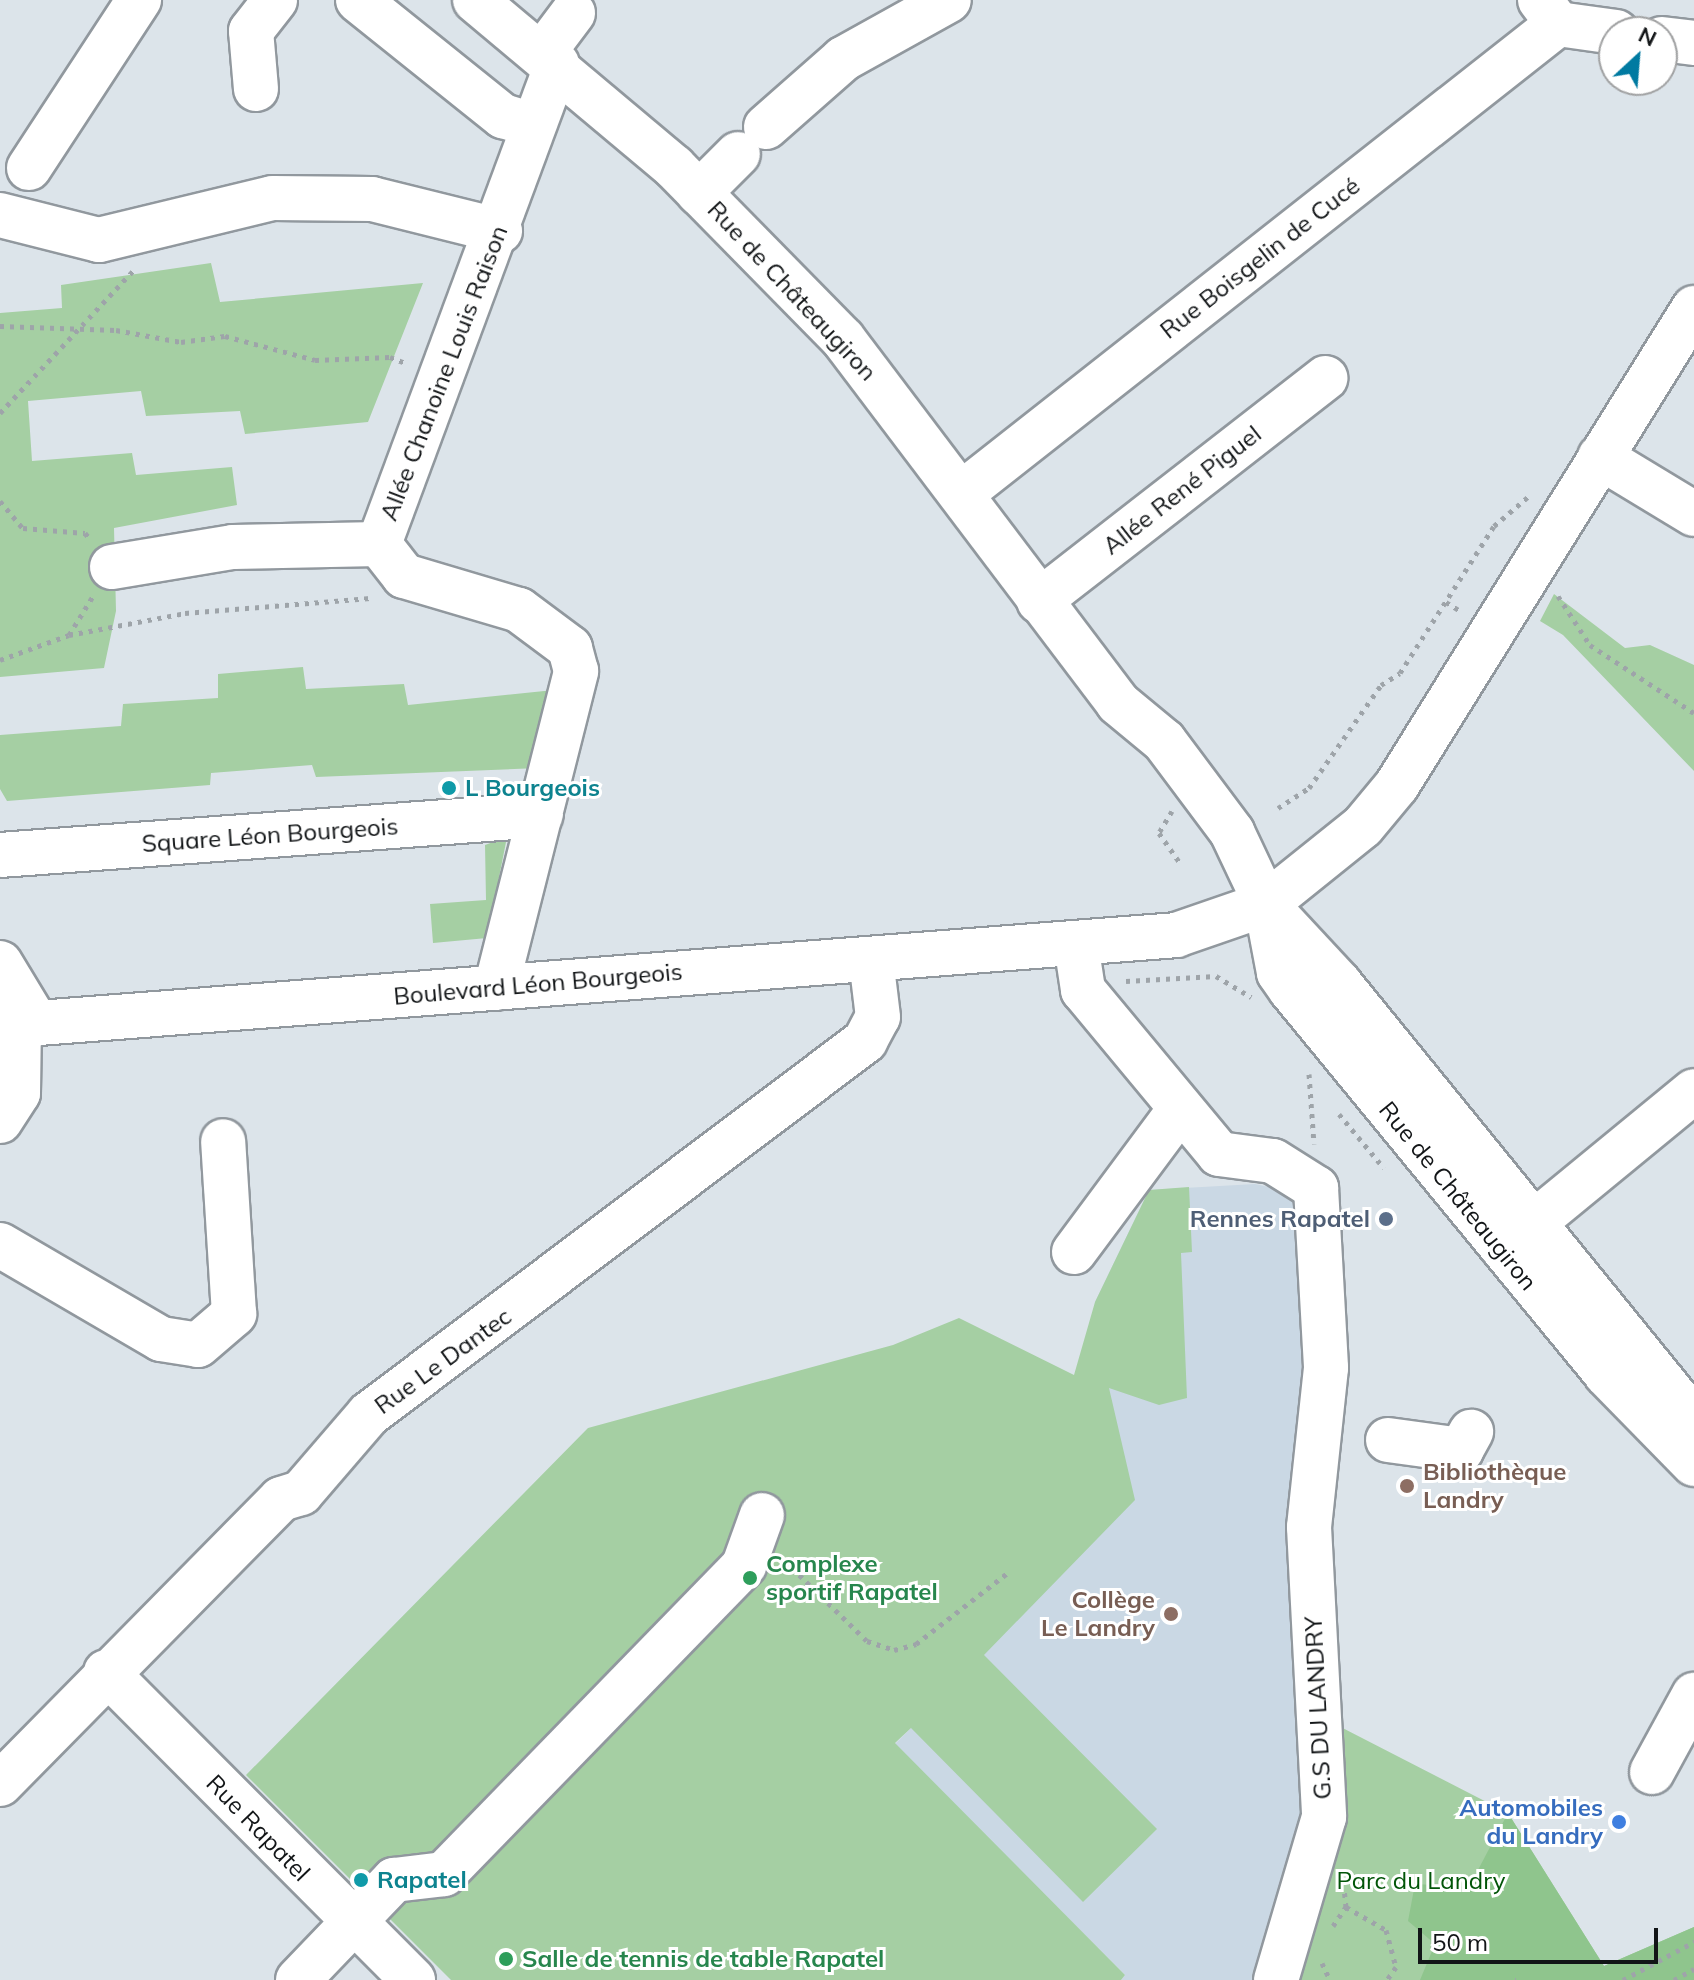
<!DOCTYPE html>
<html>
<head>
<meta charset="utf-8">
<style>
	body { margin:0 }
	#map { position:relative; width:1694px; height:1980px; overflow:hidden; background:#dce4ea; font-family:Mulish,sans-serif }
	div>[style] { position:absolute }
	.built>* { inset:0; background:#cad8e4 }
	.green>* { inset:0; background:#a5cfa3 }
	.forest>* { inset:0; background:#8fc58d }
	.path>* { height:5px; margin-top:-2.5px; transform-origin:0; background:repeating-linear-gradient(90deg,#9ea4a9 0 4px,transparent 0 10px) }
	.roads { filter:drop-shadow(2px 0 #91989e) drop-shadow(-2px 0 #91989e) drop-shadow(0 2px #91989e) drop-shadow(0 -2px #91989e) }
	.minor>* { height:44px; margin:-22px; padding:0 22px; transform-origin:22px; border-radius:22px; background:#fff }
	.major>* { height:44px; margin:-22px; padding:0 22px; transform-origin:22px; border-radius:22px; background:#fff }
	.dots>* { width:22px; height:22px; translate:-50% -50%; box-sizing:border-box; border:4px solid #fff; border-radius:50% }
	span { translate:-50% -50%; white-space:nowrap; text-align:center; line-height:1.15; -webkit-text-stroke:6px #fff; paint-order:stroke }
	.street-label { font-size:24px; color:#121517 }
	.culture-label { font-size:24px; color:#0d838f; font-weight:700 }
	.left { translate:0 -50%; text-align:left }
	.service-label { font-size:24px; color:#4e5e75; font-weight:700 }
	.right { translate:-100% -50%; text-align:right }
	.education-label { font-size:24px; color:#785e54; font-weight:700 }
	.leisure-label { font-size:24px; color:#27864d; font-weight:700 }
	.shop-label { font-size:24px; color:#366cbe; font-weight:700 }
	.park-label { font-size:24px; color:#025508 }
	.north { position:absolute; left:1598px; top:16px; width:80px; height:80px; box-sizing:border-box; background:#fff; border:2px solid #a0a1a2; border-radius:50%; rotate:26deg; font-size:22px; font-weight:700; line-height:32px; text-align:center; color:#121517 }
	.north::after { content:''; display:block; margin:auto; width:28px; height:36px; background:#007aa1; clip-path:polygon(50% 0,100% 100%,50% 72%,0 100%) }
	.scale { position:absolute; left:1418px; top:1928px; width:240px; height:36px; box-sizing:border-box; border:4px solid #121517; border-top:0; padding-left:10px; font-size:24px; line-height:28px; white-space:nowrap; color:#121517; -webkit-text-stroke:6px #fff; paint-order:stroke }
</style>
</head>
<body>
<div id="map">
	<div class="built">
		<i style="clip-path:polygon(1255px 1184px,1308px 1196px,1317px 1811px,1271px 1980px,1121px 1980px,1125px 1975px,895px 1744px,984px 1655px,1109px 1388px,1095px 1302px,1149px 1190px)"></i>
	</div>
	<div class="green">
		<i style="clip-path:polygon(211px 263px,220px 302px,423px 283px,368px 422px,245px 434px,240px 411px,146px 416px,141px 391px,28px 401px,32px 461px,132px 453px,136px 475px,232px 467px,237px 505px,114px 528px,116px 611px,104px 668px,0 677px,0 313px,62px 308px,61px 285px)"></i>
		<i style="clip-path:polygon(1554px 594px,1625px 648px,1650px 645px,1694px 665px,1694px 771px,1563px 635px,1540px 621px)"></i>
		<i style="clip-path:polygon(303px 667px,306px 689px,404px 684px,408px 705px,554px 690px,539px 768px,316px 777px,312px 765px,211px 773px,210px 785px,7px 801px,0 789px,0 735px,121px 726px,123px 704px,218px 698px,218px 674px)"></i>
		<i style="clip-path:polygon(507px 837px,487px 938px,433px 943px,430px 904px,486px 900px,485px 845px)"></i>
		<i style="clip-path:polygon(1189px 1187px,1192px 1252px,1181px 1253px,1187px 1398px,1159px 1405px,1109px 1388px,1135px 1500px,984px 1655px,1157px 1829px,1083px 1902px,911px 1728px,895px 1743px,1125px 1975px,1121px 1980px,451px 1980px,246px 1775px,588px 1428px,893px 1345px,959px 1318px,1074px 1375px,1095px 1302px,1149px 1190px)"></i>
		<i style="clip-path:polygon(1327px 1720px,1508px 1813px,1604px 1966px,1694px 1927px,1694px 1980px,1286px 1980px)"></i>
	</div>
	<div class="forest">
		<i style="clip-path:polygon(1508px 1813px,1604px 1966px,1694px 1927px,1694px 1980px,1420px 1980px,1435px 1944px,1408px 1921px,1415px 1884px,1469px 1887px)"></i>
	</div>
	<div class="path">
		<i style="left:0;top:326px;width:116px;rotate:2deg"></i>
		<i style="left:116px;top:330px;width:66px;rotate:10.5deg"></i>
		<i style="left:181px;top:342px;width:44px;rotate:-7.8deg"></i>
		<i style="left:225px;top:336px;width:93px;rotate:14.9deg"></i>
		<i style="left:315px;top:360px;width:75px;rotate:-2.3deg"></i>
		<i style="left:390px;top:357px;width:19px;rotate:21deg"></i>
		<i style="left:0;top:413px;width:196px;rotate:-46.9deg"></i>
		<i style="left:0;top:501px;width:35px;rotate:50deg"></i>
		<i style="left:23px;top:528px;width:62px;rotate:4.6deg"></i>
		<i style="left:85px;top:533px;width:9px;rotate:49deg"></i>
		<i style="left:1558px;top:596px;width:59px;rotate:56.9deg"></i>
		<i style="left:1590px;top:645px;width:124px;rotate:33.2deg"></i>
		<i style="left:1446px;top:602px;width:19px;rotate:32deg"></i>
		<i style="left:69px;top:635px;width:118px;rotate:-10.7deg"></i>
		<i style="left:185px;top:613px;width:189px;rotate:-4.6deg"></i>
		<i style="left:0;top:660px;width:73px;rotate:-19.9deg"></i>
		<i style="left:69px;top:635px;width:46px;rotate:-58.4deg"></i>
		<i style="left:1278px;top:808px;width:37px;rotate:-33deg"></i>
		<i style="left:1309px;top:788px;width:126px;rotate:-55deg"></i>
		<i style="left:1381px;top:685px;width:22px;rotate:-32deg"></i>
		<i style="left:1400px;top:673px;width:174px;rotate:-57.4deg"></i>
		<i style="left:1494px;top:526px;width:48px;rotate:-40.7deg"></i>
		<i style="left:1172px;top:811px;width:26px;rotate:121deg"></i>
		<i style="left:1159px;top:833px;width:38px;rotate:55deg"></i>
		<i style="left:1126px;top:981px;width:90px;rotate:-3.2deg"></i>
		<i style="left:1216px;top:976px;width:41px;rotate:31deg"></i>
		<i style="left:1309px;top:1074px;width:70px;rotate:85.9deg"></i>
		<i style="left:1339px;top:1114px;width:70px;rotate:50.2deg"></i>
		<i style="left:785px;top:1561px;width:115px;rotate:44.3deg"></i>
		<i style="left:867px;top:1641px;width:28px;rotate:18deg"></i>
		<i style="left:894px;top:1650px;width:23px;rotate:-15deg"></i>
		<i style="left:916px;top:1644px;width:119px;rotate:-37.8deg"></i>
		<i style="left:1346px;top:1907px;width:46px;rotate:29.9deg"></i>
		<i style="left:1386px;top:1930px;width:38px;rotate:75deg"></i>
		<i style="left:1396px;top:1967px;width:16px;rotate:125deg"></i>
		<i style="left:1333px;top:1926px;width:23px;rotate:-56deg"></i>
		<i style="left:1346px;top:1907px;width:19px;rotate:-96deg"></i>
		<i style="left:1322px;top:1963px;width:19px;rotate:65deg"></i>
		<i style="left:1515px;top:1980px;width:1px"></i>
		<i style="left:1623px;top:1980px;width:81px;rotate:-28.2deg"></i>
		<i style="left:1674px;top:1980px;width:23px;rotate:-29deg"></i>
	</div>
	<div class="roads">
		<div class="minor">
			<i style="left:358px;top:0;width:186px;rotate:38.7deg"></i>
			<i style="left:503px;top:116px;width:31px;rotate:17deg"></i>
			<i style="left:1540px;top:0;width:30px;rotate:53deg"></i>
			<i style="left:1558px;top:24px;width:59px;rotate:7.9deg"></i>
			<i style="left:1662px;top:39px;width:32px;rotate:7deg"></i>
			<i style="left:543px;top:53px;width:50px;rotate:-53.1deg"></i>
			<i style="left:256px;top:89px;width:58px;rotate:-94.9deg"></i>
			<i style="left:251px;top:31px;width:39px;rotate:-52deg"></i>
			<i style="left:766px;top:127px;width:103px;rotate:-41.4deg"></i>
			<i style="left:843px;top:59px;width:121px;rotate:-29.1deg"></i>
			<i style="left:29px;top:168px;width:201px;rotate:-56.8deg"></i>
			<i style="left:699px;top:193px;width:55px;rotate:-45deg"></i>
			<i style="left:0;top:215px;width:102px;rotate:14.2deg"></i>
			<i style="left:99px;top:240px;width:179px;rotate:-13.6deg"></i>
			<i style="left:273px;top:198px;width:99px;rotate:0.6deg"></i>
			<i style="left:372px;top:199px;width:132px;rotate:14deg"></i>
			<i style="left:1600px;top:457px;width:110px;rotate:31.2deg"></i>
			<i style="left:962px;top:493px;width:758px;rotate:-38.2deg"></i>
			<i style="left:112px;top:567px;width:123px;rotate:-9.4deg"></i>
			<i style="left:233px;top:547px;width:146px;rotate:-1.2deg"></i>
			<i style="left:1039px;top:601px;width:363px;rotate:-37.9deg"></i>
			<i style="left:0;top:855px;width:542px;rotate:-4.23deg"></i>
			<i style="left:1076px;top:944px;width:47px;rotate:81.3deg"></i>
			<i style="left:1083px;top:990px;width:213px;rotate:50.3deg"></i>
			<i style="left:1219px;top:1154px;width:54px;rotate:7.4deg"></i>
			<i style="left:1273px;top:1161px;width:51px;rotate:32.1deg"></i>
			<i style="left:1316px;top:1188px;width:180px;rotate:86.8deg"></i>
			<i style="left:1326px;top:1368px;width:160px;rotate:96.1deg"></i>
			<i style="left:1309px;top:1527px;width:290px;rotate:87deg"></i>
			<i style="left:1324px;top:1817px;width:170px;rotate:106.4deg"></i>
			<i style="left:0;top:963px;width:71px;rotate:58.8deg"></i>
			<i style="left:496px;top:988px;width:327px;rotate:-75.8deg"></i>
			<i style="left:576px;top:671px;width:24px;rotate:-105deg"></i>
			<i style="left:570px;top:648px;width:64px;rotate:-143.3deg"></i>
			<i style="left:519px;top:610px;width:120px;rotate:-163.5deg"></i>
			<i style="left:404px;top:576px;width:41px;rotate:-128deg"></i>
			<i style="left:379px;top:544px;width:512px;rotate:-69.65deg"></i>
			<i style="left:0;top:1121px;width:33px;rotate:-57deg"></i>
			<i style="left:18px;top:1093px;width:68px;rotate:-89.2deg"></i>
			<i style="left:0;top:1245px;width:186px;rotate:30.3deg"></i>
			<i style="left:161px;top:1339px;width:37px;rotate:9deg"></i>
			<i style="left:198px;top:1345px;width:48px;rotate:-40.7deg"></i>
			<i style="left:234px;top:1314px;width:173px;rotate:-93.6deg"></i>
			<i style="left:1503px;top:1248px;width:247px;rotate:-39.4deg"></i>
			<i style="left:1074px;top:1252px;width:179px;rotate:-53.4deg"></i>
			<i style="left:1388px;top:1440px;width:74px;rotate:7.8deg"></i>
			<i style="left:1461px;top:1450px;width:21px;rotate:-61deg"></i>
			<i style="left:106px;top:1672px;width:435px;rotate:45.1deg"></i>
			<i style="left:1652px;top:1772px;width:88px;rotate:-61.4deg"></i>
			<i style="left:0;top:1784px;width:400px;rotate:-45.4deg"></i>
			<i style="left:281px;top:1499px;width:21px;rotate:-17deg"></i>
			<i style="left:301px;top:1493px;width:104px;rotate:-49.3deg"></i>
			<i style="left:369px;top:1414px;width:621px;rotate:-36.94deg"></i>
			<i style="left:865px;top:1041px;width:27px;rotate:-62deg"></i>
			<i style="left:878px;top:1017px;width:58px;rotate:-96.9deg"></i>
			<i style="left:298px;top:1980px;width:139px;rotate:-46.2deg"></i>
			<i style="left:394px;top:1880px;width:50px;rotate:-6.8deg"></i>
			<i style="left:444px;top:1874px;width:431px;rotate:-45.8deg"></i>
			<i style="left:744px;top:1565px;width:53px;rotate:-70.2deg"></i>
		</div>
		<div class="major">
			<i style="left:475px;top:0;width:260px;rotate:40deg"></i>
			<i style="left:674px;top:167px;width:241px;rotate:45.5deg"></i>
			<i style="left:843px;top:339px;width:456px;rotate:52.9deg"></i>
			<i style="left:1118px;top:703px;width:60px;rotate:39.6deg"></i>
			<i style="left:1164px;top:741px;width:114px;rotate:53.2deg"></i>
			<i style="left:1232px;top:832px;width:80px;rotate:64.7deg"></i>
			<i style="left:1266px;top:904px;width:70px;rotate:79.3deg"></i>
			<i style="left:1279px;top:973px;width:21px;rotate:55deg"></i>
			<i style="left:1291px;top:990px;width:497px;rotate:50.6deg"></i>
			<i style="left:1606px;top:1374px;width:126px;rotate:45.6deg"></i>
			<i style="left:1262px;top:900px;width:113px;rotate:47.1deg"></i>
			<i style="left:1339px;top:983px;width:563px;rotate:50.91deg"></i>
			<i style="left:0;top:1026px;width:1180px;rotate:-4.42deg"></i>
			<i style="left:1176px;top:935px;width:95px;rotate:-19deg"></i>
			<i style="left:1266px;top:904px;width:124px;rotate:-38.8deg"></i>
			<i style="left:1363px;top:826px;width:53px;rotate:-50.3deg"></i>
			<i style="left:1397px;top:785px;width:562px;rotate:-58.09deg"></i>
		</div>
	</div>
	<div class="dots">
		<i style="left:449px;top:788px;background:#0f9aa8"></i>
		<i style="left:1386px;top:1219px;background:#5c6f8a"></i>
		<i style="left:1407px;top:1486px;background:#8d6e63"></i>
		<i style="left:750px;top:1578px;background:#2e9e5b"></i>
		<i style="left:1171px;top:1614px;background:#8d6e63"></i>
		<i style="left:1619px;top:1822px;background:#3f7fe0"></i>
		<i style="left:361px;top:1880px;background:#0f9aa8"></i>
		<i style="left:506px;top:1959px;background:#2e9e5b"></i>
	</div>
	<div class="street-label">
		<span style="left:1260px;top:258px;rotate:-38deg">Rue Boisgelin de Cucé</span>
		<span style="left:792px;top:291px;rotate:47deg">Rue de Châteaugiron</span>
		<span style="left:444px;top:373px;rotate:-69deg">Allée Chanoine Louis Raison</span>
		<span style="left:1182px;top:490px;rotate:-38deg">Allée René Piguel</span>
		<span style="left:270px;top:835px;rotate:-4deg">Square Léon Bourgeois</span>
		<span style="left:538px;top:984px;rotate:-5deg">Boulevard Léon Bourgeois</span>
		<span style="left:1458px;top:1196px;rotate:51deg">Rue de Châteaugiron</span>
		<span style="left:443px;top:1361px;rotate:-36deg">Rue Le Dantec</span>
		<span style="left:1318px;top:1708px;rotate:-93deg">G.S DU LANDRY</span>
		<span style="left:258px;top:1828px;rotate:46deg">Rue Rapatel</span>
	</div>
	<div class="culture-label">
		<span class="left" style="left:465px;top:788px">L Bourgeois</span>
		<span class="left" style="left:377px;top:1880px">Rapatel</span>
	</div>
	<div class="service-label">
		<span class="right" style="left:1370px;top:1219px">Rennes Rapatel</span>
	</div>
	<div class="education-label">
		<span class="left" style="left:1423px;top:1486px">Bibliothèque<br>Landry</span>
		<span class="right" style="left:1155px;top:1614px">Collège<br>Le Landry</span>
	</div>
	<div class="leisure-label">
		<span class="left" style="left:766px;top:1578px">Complexe<br>sportif Rapatel</span>
		<span class="left" style="left:522px;top:1959px">Salle de tennis de table Rapatel</span>
	</div>
	<div class="shop-label">
		<span class="right" style="left:1603px;top:1822px">Automobiles<br>du Landry</span>
	</div>
	<div class="park-label">
		<span style="left:1421px;top:1881px">Parc du Landry</span>
	</div>
	<div class="north">N</div>
	<div class="scale">50 m</div>
</div>
</body>
</html>
